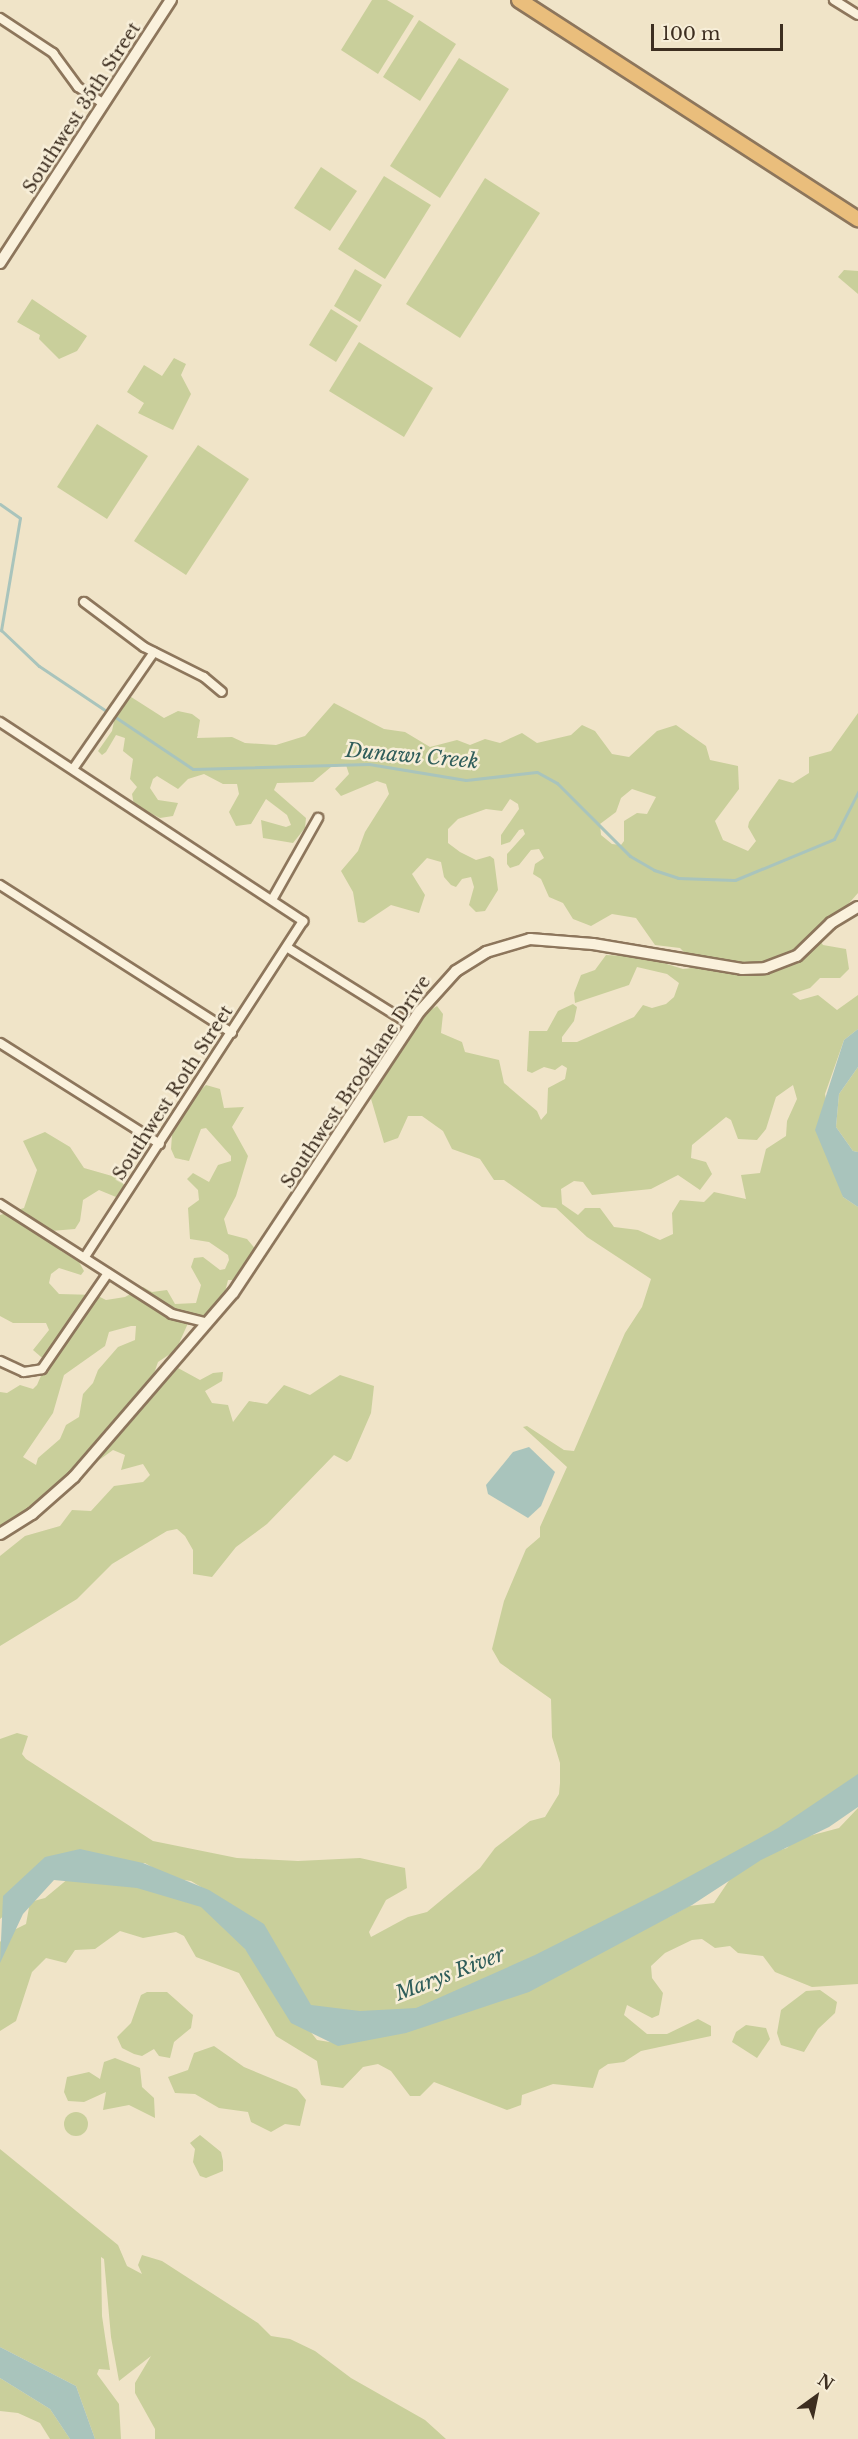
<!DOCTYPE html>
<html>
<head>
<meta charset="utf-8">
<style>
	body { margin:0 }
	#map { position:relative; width:858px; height:2439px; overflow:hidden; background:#f0e4c8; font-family:"Libre Baskerville",serif }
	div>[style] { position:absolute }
	.green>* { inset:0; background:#c9cf9b }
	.round { border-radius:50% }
	.water>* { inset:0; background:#a9c4bc }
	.stream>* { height:3px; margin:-1.5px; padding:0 1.5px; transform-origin:1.5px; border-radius:1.5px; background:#a9c4bc }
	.roads { filter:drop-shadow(2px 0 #8d765c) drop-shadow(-2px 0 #8d765c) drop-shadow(0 2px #8d765c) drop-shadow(0 -2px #8d765c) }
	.minor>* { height:8px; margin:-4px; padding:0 4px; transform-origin:4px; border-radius:4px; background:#faf1dc }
	.tertiary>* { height:10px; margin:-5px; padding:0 5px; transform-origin:5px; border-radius:5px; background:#faf1dc }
	.trunk>* { height:14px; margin:-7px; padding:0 7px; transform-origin:7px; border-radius:7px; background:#eabe7c }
	span { translate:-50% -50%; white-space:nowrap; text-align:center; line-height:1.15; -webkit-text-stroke:5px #f7eed8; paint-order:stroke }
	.street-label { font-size:18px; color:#3d2e20 }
	.water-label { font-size:20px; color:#2f5d5a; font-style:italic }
	.north { position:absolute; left:786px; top:2367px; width:60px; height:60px; -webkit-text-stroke:4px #f7eed8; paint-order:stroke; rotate:33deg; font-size:16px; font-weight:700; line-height:24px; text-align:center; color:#3d2e20 }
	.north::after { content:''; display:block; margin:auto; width:21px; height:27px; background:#3d2e20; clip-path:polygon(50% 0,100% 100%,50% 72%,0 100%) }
	.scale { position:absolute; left:651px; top:24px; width:132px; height:27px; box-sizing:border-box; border:3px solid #3d2e20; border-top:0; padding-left:8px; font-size:18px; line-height:21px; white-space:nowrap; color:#3d2e20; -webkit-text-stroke:4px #f7eed8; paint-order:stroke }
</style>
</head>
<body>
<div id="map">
	<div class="green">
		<i style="clip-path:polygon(372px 0,387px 0,414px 16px,378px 74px,341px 50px)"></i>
		<i style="clip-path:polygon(419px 20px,456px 44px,420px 101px,383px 77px)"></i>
		<i style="clip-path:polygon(459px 58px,509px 89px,440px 198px,390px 166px)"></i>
		<i style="clip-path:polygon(321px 167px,357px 191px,330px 231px,294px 208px)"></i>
		<i style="clip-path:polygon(384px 176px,431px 205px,385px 279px,338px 249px)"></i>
		<i style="clip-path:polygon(485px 178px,540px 213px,460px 338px,406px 304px)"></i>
		<i style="clip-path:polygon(355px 269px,382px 285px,360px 322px,334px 306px)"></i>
		<i style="clip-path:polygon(844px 270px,858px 271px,858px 294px,838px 277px)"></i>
		<i style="clip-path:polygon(32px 299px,87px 336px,77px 351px,59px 359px,39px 339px,40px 335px,17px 322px)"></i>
		<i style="clip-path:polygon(331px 309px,358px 326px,336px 362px,309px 345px)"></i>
		<i style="clip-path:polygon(359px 342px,433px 388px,404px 437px,329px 391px)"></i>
		<i style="clip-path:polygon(174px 358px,186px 364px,181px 375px,191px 394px,173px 430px,138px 413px,144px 403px,127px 392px,144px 365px,162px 376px)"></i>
		<i style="clip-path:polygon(97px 424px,148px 456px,107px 519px,57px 487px)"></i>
		<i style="clip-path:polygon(198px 445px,249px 479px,186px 575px,134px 541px)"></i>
		<i style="clip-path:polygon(evenodd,128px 695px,164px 718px,178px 711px,192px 714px,200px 720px,197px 738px,232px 737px,245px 743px,276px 745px,305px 736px,334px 703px,384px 729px,405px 732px,430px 747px,457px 740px,470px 745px,485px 739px,500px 743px,522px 733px,537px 743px,571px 735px,582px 725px,595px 731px,612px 754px,629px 757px,657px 731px,676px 725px,706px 746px,710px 760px,738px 766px,739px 789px,715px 821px,723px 840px,748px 851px,756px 841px,748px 827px,749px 822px,779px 779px,793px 783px,809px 773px,809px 757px,831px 751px,858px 713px,858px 893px,818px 938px,823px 945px,846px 949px,849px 969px,840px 978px,820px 978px,810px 988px,792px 994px,800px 1000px,818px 995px,837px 1010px,858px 995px,858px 1029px,844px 1040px,825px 1094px,843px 1197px,858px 1207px,858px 1796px,430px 2014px,319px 2017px,221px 1899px,191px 1881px,170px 1878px,145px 1863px,62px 1868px,0 1919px,0 1739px,17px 1733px,28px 1736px,22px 1754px,26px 1759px,153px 1841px,237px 1858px,298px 1861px,360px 1858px,405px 1868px,407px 1888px,386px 1900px,369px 1932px,371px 1937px,408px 1917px,427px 1912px,480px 1868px,495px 1848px,530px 1821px,545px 1817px,559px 1794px,560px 1783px,560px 1763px,552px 1737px,551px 1699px,500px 1663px,492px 1649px,504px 1601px,526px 1549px,540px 1537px,540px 1527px,567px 1467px,523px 1427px,527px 1426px,564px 1450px,574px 1451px,625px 1333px,642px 1307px,651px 1279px,587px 1237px,556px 1208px,542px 1207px,504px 1180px,494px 1180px,480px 1159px,452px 1149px,443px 1131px,422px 1116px,408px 1116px,398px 1138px,384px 1143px,369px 1092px,378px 1087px,424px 1014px,437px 1006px,443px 1014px,441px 1033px,462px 1042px,465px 1052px,499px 1060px,504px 1083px,537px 1111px,541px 1120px,547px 1113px,548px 1088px,565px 1079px,567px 1068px,562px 1065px,555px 1070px,544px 1067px,532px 1073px,527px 1071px,529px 1031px,547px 1031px,558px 1011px,573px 1004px,577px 1007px,574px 1021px,562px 1037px,562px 1042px,577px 1042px,634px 1017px,643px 1005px,652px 1008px,666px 1004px,674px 997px,679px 983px,667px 974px,637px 967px,629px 985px,575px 1003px,574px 993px,581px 975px,595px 970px,606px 955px,644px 957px,683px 969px,711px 966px,711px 961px,708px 957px,687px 955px,680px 948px,655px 945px,636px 918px,612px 914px,591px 926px,573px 919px,563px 903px,549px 897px,541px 879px,533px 874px,535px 864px,544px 858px,539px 849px,531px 850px,519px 865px,510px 868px,507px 864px,507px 854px,525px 834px,523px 829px,519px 830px,510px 842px,501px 845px,501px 835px,519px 809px,518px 804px,510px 799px,502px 811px,486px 809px,458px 819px,448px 829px,448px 843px,460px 852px,476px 860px,490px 856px,494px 859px,498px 890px,485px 911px,476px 912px,469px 905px,474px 887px,471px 877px,462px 879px,456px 887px,451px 885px,444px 877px,441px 862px,427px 858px,412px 874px,425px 895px,419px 913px,391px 905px,364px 923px,358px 922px,353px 892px,341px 871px,358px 851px,365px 832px,389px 794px,386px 784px,377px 781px,341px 796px,335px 789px,349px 774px,346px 765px,331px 767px,313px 782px,277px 783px,274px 790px,306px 818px,305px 828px,293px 843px,263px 838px,261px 820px,286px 827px,291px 825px,287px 815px,266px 799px,251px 824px,236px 826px,229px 812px,239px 794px,237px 784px,223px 784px,204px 774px,188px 779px,178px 789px,157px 776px,153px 779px,150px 788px,158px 800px,178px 803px,173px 816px,160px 818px,134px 805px,132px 794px,137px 787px,130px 779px,133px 759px,123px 751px,125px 738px,116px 735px,106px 752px,102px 755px,98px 751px,112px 731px,115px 717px,128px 695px,632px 789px,656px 797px,647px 814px,637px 813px,624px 821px,624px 841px,621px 845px,612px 844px,601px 835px,600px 824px,616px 812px,621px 798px,632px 789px,128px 695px,793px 1085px,797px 1099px,787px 1121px,786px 1136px,766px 1149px,760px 1173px,741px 1175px,746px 1199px,714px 1192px,704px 1202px,680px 1200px,672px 1213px,673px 1234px,660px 1240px,638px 1230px,614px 1227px,600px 1208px,585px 1208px,578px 1215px,562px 1204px,561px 1189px,574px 1181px,583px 1182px,592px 1195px,651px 1189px,678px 1175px,700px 1190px,712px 1174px,706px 1162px,691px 1158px,692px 1145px,726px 1117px,731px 1120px,738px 1139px,757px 1140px,766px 1129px,776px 1097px,793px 1085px)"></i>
		<i style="clip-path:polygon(858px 1067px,858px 1152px,853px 1151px,836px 1127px,839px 1094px)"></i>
		<i style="clip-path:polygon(evenodd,206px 1085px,220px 1089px,224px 1108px,244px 1107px,232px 1127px,248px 1156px,236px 1196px,224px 1219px,228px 1234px,247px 1239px,257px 1251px,238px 1280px,228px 1280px,223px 1300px,206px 1322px,189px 1321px,176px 1350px,158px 1362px,148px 1391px,132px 1400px,127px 1410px,156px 1392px,169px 1372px,178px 1368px,200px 1380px,213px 1373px,223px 1372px,222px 1381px,205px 1391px,212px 1403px,228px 1405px,233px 1422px,249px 1401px,267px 1404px,284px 1385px,310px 1395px,340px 1375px,374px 1386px,371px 1413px,351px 1459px,347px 1462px,334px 1455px,267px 1524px,236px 1547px,212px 1577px,193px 1574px,193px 1550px,185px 1536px,177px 1529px,167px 1531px,112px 1564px,77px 1599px,0 1646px,0 1556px,25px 1536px,60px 1526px,72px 1510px,91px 1511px,114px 1486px,143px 1482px,150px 1475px,143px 1464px,121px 1470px,125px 1455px,113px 1450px,88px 1468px,73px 1471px,52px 1495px,0 1532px,0 1392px,7px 1393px,20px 1385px,33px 1389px,37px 1385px,47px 1362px,33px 1350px,49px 1330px,46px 1323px,13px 1323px,0 1316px,0 1215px,24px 1208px,37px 1170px,23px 1141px,45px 1132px,70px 1147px,84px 1168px,119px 1178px,124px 1185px,116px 1197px,99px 1190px,83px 1200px,80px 1221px,75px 1229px,51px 1231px,61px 1251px,79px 1262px,84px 1271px,81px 1275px,59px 1268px,51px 1274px,49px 1283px,59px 1294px,96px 1295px,106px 1300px,125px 1297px,143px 1287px,152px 1292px,167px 1290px,175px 1304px,196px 1303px,201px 1285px,191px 1267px,194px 1258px,203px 1257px,220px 1270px,225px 1269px,229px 1260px,228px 1255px,209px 1242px,190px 1239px,188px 1208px,199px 1200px,198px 1190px,187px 1179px,193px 1173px,209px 1182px,218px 1165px,231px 1161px,231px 1156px,206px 1128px,201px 1129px,189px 1161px,175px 1158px,171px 1149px,172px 1135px,189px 1101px,206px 1085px,131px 1326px,136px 1326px,135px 1340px,118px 1347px,98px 1370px,93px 1383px,83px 1394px,79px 1417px,66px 1425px,60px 1439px,38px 1458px,36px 1465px,23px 1457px,53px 1413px,64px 1375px,105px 1346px,109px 1332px,131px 1326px)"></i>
		<i style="clip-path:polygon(858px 1808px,858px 1984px,812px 1987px,775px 1972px,763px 1956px,738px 1953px,730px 1946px,715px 1948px,702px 1939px,692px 1940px,665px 1953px,651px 1966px,652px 1978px,663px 1993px,659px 2015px,652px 2018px,627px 2005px,624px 2015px,647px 2034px,667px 2034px,698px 2019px,711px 2026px,711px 2036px,641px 2051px,624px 2062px,608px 2064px,599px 2070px,593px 2088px,553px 2084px,522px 2095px,521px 2105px,507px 2110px,434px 2082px,420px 2096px,410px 2096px,391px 2071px,378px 2064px,363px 2067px,343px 2088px,321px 2085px,317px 2061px,276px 2036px,239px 1973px,196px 1957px,184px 1936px,176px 1932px,143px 1938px,120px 1931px,95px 1949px,75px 1950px,66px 1963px,46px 1958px,32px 1972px,16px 2021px,0 2031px,0 1942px,8px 1933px,26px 1924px,30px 1902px,45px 1898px,75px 1873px,210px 1904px,317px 2040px,336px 2043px,639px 1921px,669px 1917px,689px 1906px,714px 1903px,736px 1870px,757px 1857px,787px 1848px,794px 1840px,839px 1828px)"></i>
		<i style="clip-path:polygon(820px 1990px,837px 2002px,835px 2013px,818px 2029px,804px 2052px,781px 2045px,777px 2033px,781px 2010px,806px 1991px)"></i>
		<i style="clip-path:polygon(147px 1992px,167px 1992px,193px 2015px,191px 2028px,174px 2042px,170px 2058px,159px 2056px,154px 2049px,142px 2056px,134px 2054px,122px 2048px,117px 2037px,131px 2023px,141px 1995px)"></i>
		<i style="clip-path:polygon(746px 2025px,766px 2028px,770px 2039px,757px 2058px,732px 2042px,736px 2032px)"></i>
		<i style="clip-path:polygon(214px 2046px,244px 2067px,297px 2089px,306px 2100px,300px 2126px,285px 2124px,271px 2132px,251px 2122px,248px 2112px,219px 2108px,195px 2094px,175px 2093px,168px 2077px,188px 2070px,194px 2053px)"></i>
		<i style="clip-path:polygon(115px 2058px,140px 2068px,142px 2087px,154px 2098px,155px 2118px,129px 2105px,103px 2110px,106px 2092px,84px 2102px,68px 2101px,64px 2092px,67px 2077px,89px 2072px,100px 2079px,104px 2062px)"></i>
		<i class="round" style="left:64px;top:2112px;width:24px;height:24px"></i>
		<i style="clip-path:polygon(200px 2135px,221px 2152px,223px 2161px,223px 2171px,206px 2178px,200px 2176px,193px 2162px,195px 2149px,190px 2143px)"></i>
		<i style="clip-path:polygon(0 2149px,118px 2245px,127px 2266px,142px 2274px,138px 2265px,142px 2255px,162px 2261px,258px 2323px,271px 2336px,290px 2339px,315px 2351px,351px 2378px,425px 2420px,446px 2439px,155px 2439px,155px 2429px,135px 2393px,135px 2383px,151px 2356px,119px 2381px,111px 2337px,104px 2259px,101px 2257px,102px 2316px,110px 2370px,99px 2369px,97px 2374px,119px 2404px,121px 2439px,95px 2439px,76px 2386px,0 2347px)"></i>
		<i style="clip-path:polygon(0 2378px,50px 2409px,70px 2439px,50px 2439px,40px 2423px,18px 2413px,0 2411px)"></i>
	</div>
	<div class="water">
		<i style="clip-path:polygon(858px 1029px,858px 1067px,839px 1094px,836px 1127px,853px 1151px,858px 1152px,858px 1207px,843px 1197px,815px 1130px,844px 1040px)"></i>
		<i style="clip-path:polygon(529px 1447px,555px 1472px,541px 1506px,528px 1518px,488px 1494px,486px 1485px,513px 1452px)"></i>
		<i style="clip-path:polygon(858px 1774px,858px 1807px,829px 1827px,761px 1860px,692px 1905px,529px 1992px,406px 2033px,338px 2046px,291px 2023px,245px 1949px,201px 1907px,137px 1888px,54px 1880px,23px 1914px,0 1963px,3px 1896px,45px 1857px,80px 1849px,143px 1863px,209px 1890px,264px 1924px,311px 2005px,360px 2011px,416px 2008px,535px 1955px,668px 1888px,778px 1828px)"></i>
		<i style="clip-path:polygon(0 2347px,76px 2386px,95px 2439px,70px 2439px,50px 2409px,0 2378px)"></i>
	</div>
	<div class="stream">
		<i style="left:0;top:504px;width:24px;rotate:35deg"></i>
		<i style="left:20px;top:518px;width:114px;rotate:99.6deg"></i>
		<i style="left:1px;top:630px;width:52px;rotate:43.5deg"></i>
		<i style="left:39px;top:666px;width:185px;rotate:33.8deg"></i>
		<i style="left:193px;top:769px;width:176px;rotate:-1.6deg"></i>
		<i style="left:369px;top:764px;width:98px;rotate:9.4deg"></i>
		<i style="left:466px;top:780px;width:71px;rotate:-6.4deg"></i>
		<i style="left:537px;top:772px;width:23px;rotate:29deg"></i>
		<i style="left:557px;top:783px;width:103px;rotate:45deg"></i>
		<i style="left:630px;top:856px;width:28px;rotate:30deg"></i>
		<i style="left:654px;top:870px;width:25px;rotate:18deg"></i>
		<i style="left:678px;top:878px;width:57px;rotate:2deg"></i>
		<i style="left:735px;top:880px;width:107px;rotate:-22.5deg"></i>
		<i style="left:834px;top:839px;width:53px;rotate:-62.9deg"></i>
	</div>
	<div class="roads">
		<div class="minor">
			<i style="left:834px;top:0;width:28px;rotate:32deg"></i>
			<i style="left:0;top:18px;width:64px;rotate:33.4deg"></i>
			<i style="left:53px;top:53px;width:42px;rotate:53.7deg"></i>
			<i style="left:78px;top:87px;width:31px;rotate:33deg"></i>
			<i style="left:84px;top:602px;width:75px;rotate:36.9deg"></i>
			<i style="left:144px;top:647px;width:67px;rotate:26.6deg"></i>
			<i style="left:204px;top:677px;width:23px;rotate:40deg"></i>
			<i style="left:0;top:722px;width:363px;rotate:33.3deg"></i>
			<i style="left:303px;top:921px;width:401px;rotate:123deg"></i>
			<i style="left:73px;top:769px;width:142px;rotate:-55.3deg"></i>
			<i style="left:0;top:885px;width:275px;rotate:32.5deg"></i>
			<i style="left:273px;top:898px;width:92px;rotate:-60.6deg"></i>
			<i style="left:288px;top:948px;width:145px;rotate:32deg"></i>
			<i style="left:0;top:1043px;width:189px;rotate:32.3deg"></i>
			<i style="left:0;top:1204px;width:204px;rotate:32.6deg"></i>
			<i style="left:172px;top:1314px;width:33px;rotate:14deg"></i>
			<i style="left:0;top:1361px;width:26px;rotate:25deg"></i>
			<i style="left:24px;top:1372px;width:18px;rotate:-9deg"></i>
			<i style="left:42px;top:1369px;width:116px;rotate:-55.5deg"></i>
		</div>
		<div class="tertiary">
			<i style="left:0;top:263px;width:314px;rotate:-57deg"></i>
			<i style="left:0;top:1534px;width:38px;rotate:-32deg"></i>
			<i style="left:32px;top:1514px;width:56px;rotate:-41.4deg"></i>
			<i style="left:74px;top:1477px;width:243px;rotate:-49.2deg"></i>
			<i style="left:233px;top:1293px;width:338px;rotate:-56.5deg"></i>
			<i style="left:420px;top:1011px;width:54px;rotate:-48deg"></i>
			<i style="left:456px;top:971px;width:36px;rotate:-32deg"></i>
			<i style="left:486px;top:952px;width:46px;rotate:-16.5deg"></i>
			<i style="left:530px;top:939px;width:63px;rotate:4.5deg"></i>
			<i style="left:593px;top:944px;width:151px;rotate:9.5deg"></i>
			<i style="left:742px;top:969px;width:23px;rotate:-2deg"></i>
			<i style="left:765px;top:968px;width:34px;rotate:-21deg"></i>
			<i style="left:797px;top:956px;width:47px;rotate:-44.1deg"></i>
			<i style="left:831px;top:923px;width:31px;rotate:-31deg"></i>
		</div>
		<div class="trunk">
			<i style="left:519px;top:0;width:404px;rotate:32.9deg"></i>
		</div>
	</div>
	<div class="street-label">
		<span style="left:82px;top:108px;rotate:-57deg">Southwest 35th Street</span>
		<span style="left:356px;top:1082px;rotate:-56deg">Southwest Brooklane Drive</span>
		<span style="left:173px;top:1093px;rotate:-57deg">Southwest Roth Street</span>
	</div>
	<div class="water-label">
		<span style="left:412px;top:756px;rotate:5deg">Dunawi Creek</span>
		<span style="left:450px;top:1974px;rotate:-21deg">Marys River</span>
	</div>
	<div class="north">N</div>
	<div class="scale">100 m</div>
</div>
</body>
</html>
